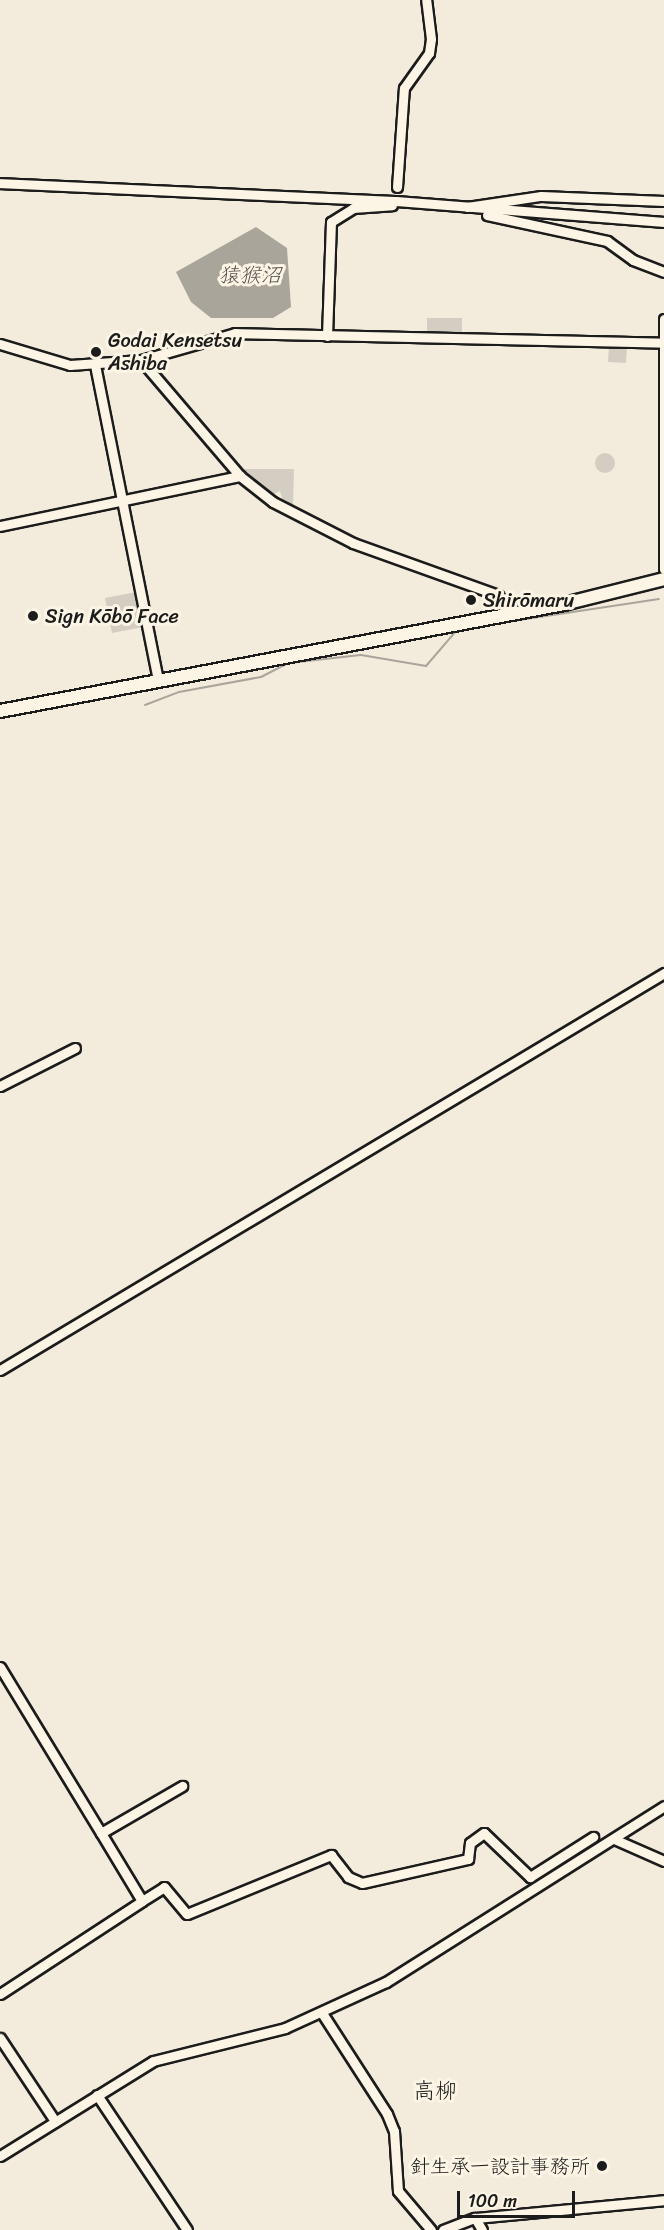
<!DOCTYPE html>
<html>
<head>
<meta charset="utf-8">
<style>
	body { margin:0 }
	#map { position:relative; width:664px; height:2230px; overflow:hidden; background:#f3ecdd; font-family:Sriracha,"Klee One",sans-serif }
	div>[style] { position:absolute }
	.green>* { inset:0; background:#d3cec1 }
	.round { border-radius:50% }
	.water>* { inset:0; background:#aaa59b }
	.stream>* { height:2px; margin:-1px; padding:0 1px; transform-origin:1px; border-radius:1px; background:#aaa59b }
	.roads { filter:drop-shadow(2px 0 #1c1c1c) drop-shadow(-2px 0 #1c1c1c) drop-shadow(0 2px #1c1c1c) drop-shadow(0 -2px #1c1c1c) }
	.street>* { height:9px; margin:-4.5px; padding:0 4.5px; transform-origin:4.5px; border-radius:4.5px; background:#fcf5e5 }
	.secondary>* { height:12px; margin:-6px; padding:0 6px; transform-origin:6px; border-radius:6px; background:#fcf5e5 }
	.dots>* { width:16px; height:16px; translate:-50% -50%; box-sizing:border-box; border:3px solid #fcf5e5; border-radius:50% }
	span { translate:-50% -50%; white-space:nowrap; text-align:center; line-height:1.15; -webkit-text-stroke:6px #fcf5e5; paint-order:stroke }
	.poi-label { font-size:20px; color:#1c1c1c }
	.left { translate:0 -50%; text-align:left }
	.right { translate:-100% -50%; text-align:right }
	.water-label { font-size:21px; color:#55534f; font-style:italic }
	.quarter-label { font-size:22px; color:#1c1c1c }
	.scale { position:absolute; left:457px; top:2191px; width:118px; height:27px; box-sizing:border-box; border:3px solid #1c1c1c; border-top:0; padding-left:8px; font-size:18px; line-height:21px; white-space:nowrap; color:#1c1c1c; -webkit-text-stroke:4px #fcf5e5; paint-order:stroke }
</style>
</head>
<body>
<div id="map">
	<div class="green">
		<i style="clip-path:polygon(427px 318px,462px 318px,462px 334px,427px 334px)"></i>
		<i style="clip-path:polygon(609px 345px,627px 345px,626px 363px,608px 362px)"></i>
		<i class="round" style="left:595px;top:453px;width:20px;height:20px"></i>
		<i style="clip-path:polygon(240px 469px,294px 469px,293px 507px,283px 502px,280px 491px,272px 495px)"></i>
		<i style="clip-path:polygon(136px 592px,143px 627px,112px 633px,105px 598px)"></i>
	</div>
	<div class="water">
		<i style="clip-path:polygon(256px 227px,287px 248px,291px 307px,273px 318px,211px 318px,191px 302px,176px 272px)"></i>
	</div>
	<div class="stream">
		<i style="left:480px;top:626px;width:181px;rotate:-8.6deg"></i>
		<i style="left:145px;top:705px;width:36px;rotate:-21deg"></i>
		<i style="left:179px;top:692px;width:83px;rotate:-10.4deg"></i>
		<i style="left:261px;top:677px;width:31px;rotate:-27deg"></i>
		<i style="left:289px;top:663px;width:72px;rotate:-6.3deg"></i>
		<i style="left:361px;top:655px;width:66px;rotate:9.6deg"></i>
		<i style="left:426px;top:666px;width:48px;rotate:-49.3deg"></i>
	</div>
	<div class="roads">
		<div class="street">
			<i style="left:0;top:183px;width:396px;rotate:2.6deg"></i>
			<i style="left:396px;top:201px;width:269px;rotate:4.5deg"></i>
			<i style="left:397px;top:187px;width:99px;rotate:-86deg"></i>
			<i style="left:404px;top:88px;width:43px;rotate:-54.5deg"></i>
			<i style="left:429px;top:53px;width:14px;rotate:-82deg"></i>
			<i style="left:431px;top:39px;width:39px;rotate:-97deg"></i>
			<i style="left:467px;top:207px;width:75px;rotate:-8.5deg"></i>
			<i style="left:541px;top:196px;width:123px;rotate:2.3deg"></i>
			<i style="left:487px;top:215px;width:123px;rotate:12.2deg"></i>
			<i style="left:607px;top:241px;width:32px;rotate:36deg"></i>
			<i style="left:633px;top:260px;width:33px;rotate:21deg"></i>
			<i style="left:664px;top:319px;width:250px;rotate:90deg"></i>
			<i style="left:327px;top:336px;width:114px;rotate:-88deg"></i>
			<i style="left:331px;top:222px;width:26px;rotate:-32deg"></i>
			<i style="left:353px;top:208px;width:39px;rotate:-4deg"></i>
			<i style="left:0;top:344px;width:73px;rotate:16.7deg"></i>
			<i style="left:70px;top:365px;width:71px;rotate:-4deg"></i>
			<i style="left:141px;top:360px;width:153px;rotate:49.5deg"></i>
			<i style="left:240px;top:476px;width:42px;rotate:38.2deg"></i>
			<i style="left:273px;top:502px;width:90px;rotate:27.1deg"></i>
			<i style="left:353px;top:543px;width:154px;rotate:19.7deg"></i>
			<i style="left:498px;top:595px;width:22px;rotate:58deg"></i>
			<i style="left:141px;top:360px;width:98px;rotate:-16deg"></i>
			<i style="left:235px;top:333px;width:427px;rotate:1.3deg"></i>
			<i style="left:95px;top:365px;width:321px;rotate:78.7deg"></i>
			<i style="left:0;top:526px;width:245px;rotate:-11.8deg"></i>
			<i style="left:0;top:1086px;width:84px;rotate:-26.9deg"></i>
			<i style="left:0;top:1370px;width:774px;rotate:-30.87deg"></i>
			<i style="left:0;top:1667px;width:194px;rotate:58.7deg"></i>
			<i style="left:101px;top:1833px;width:94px;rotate:-30.1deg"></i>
			<i style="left:101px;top:1833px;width:79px;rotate:58.9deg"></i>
			<i style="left:142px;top:1901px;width:26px;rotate:-32deg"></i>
			<i style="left:164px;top:1887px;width:35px;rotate:50deg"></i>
			<i style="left:187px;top:1914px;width:156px;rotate:-22.3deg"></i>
			<i style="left:331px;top:1855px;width:28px;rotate:52deg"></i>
			<i style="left:348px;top:1877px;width:15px;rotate:23deg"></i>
			<i style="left:362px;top:1883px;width:109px;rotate:-12.8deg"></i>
			<i style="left:468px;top:1859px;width:16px;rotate:-83deg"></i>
			<i style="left:470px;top:1843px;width:17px;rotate:-36deg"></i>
			<i style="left:484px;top:1833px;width:64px;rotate:43.7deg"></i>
			<i style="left:530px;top:1877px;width:75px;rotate:-32.4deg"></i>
			<i style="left:614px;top:1839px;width:55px;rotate:23.7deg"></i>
			<i style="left:0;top:1994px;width:170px;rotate:-33.2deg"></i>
			<i style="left:322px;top:2013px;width:120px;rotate:57.2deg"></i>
			<i style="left:387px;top:2114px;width:18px;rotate:68deg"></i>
			<i style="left:394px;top:2131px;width:60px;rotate:86.2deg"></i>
			<i style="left:398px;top:2191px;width:51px;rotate:49.8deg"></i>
			<i style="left:0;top:2038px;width:100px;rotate:56.5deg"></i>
			<i style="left:97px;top:2095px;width:162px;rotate:56.3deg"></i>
			<i style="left:0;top:2156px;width:180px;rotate:-31.8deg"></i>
			<i style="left:153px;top:2061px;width:136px;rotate:-14deg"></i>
			<i style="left:285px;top:2028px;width:111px;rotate:-24.5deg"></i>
			<i style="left:386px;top:1982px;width:329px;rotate:-32.3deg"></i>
			<i style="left:443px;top:2230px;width:34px;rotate:-21deg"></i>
			<i style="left:482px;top:2230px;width:14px;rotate:-120deg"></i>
			<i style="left:475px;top:2218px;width:190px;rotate:-5.4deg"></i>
		</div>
		<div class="secondary">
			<i style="left:0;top:711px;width:574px;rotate:-10.74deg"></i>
			<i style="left:564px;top:604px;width:103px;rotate:-14deg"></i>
		</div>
	</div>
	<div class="dots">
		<i style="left:96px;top:352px;background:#1c1c1c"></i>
		<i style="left:471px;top:600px;background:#1c1c1c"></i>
		<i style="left:33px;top:616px;background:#1c1c1c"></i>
		<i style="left:602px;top:2166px;background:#1c1c1c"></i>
	</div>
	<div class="poi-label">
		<span class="left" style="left:108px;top:352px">Godai Kensetsu<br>Ashiba</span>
		<span class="left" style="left:483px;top:600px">Shirōmaru</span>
		<span class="left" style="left:45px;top:616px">Sign Kōbō Face</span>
		<span class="right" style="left:590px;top:2166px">針生承一設計事務所</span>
	</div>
	<div class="water-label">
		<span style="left:250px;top:275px">猿猴沼</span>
	</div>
	<div class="quarter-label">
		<span style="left:435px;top:2091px">高柳</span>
	</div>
	<div class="scale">100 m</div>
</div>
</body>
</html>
